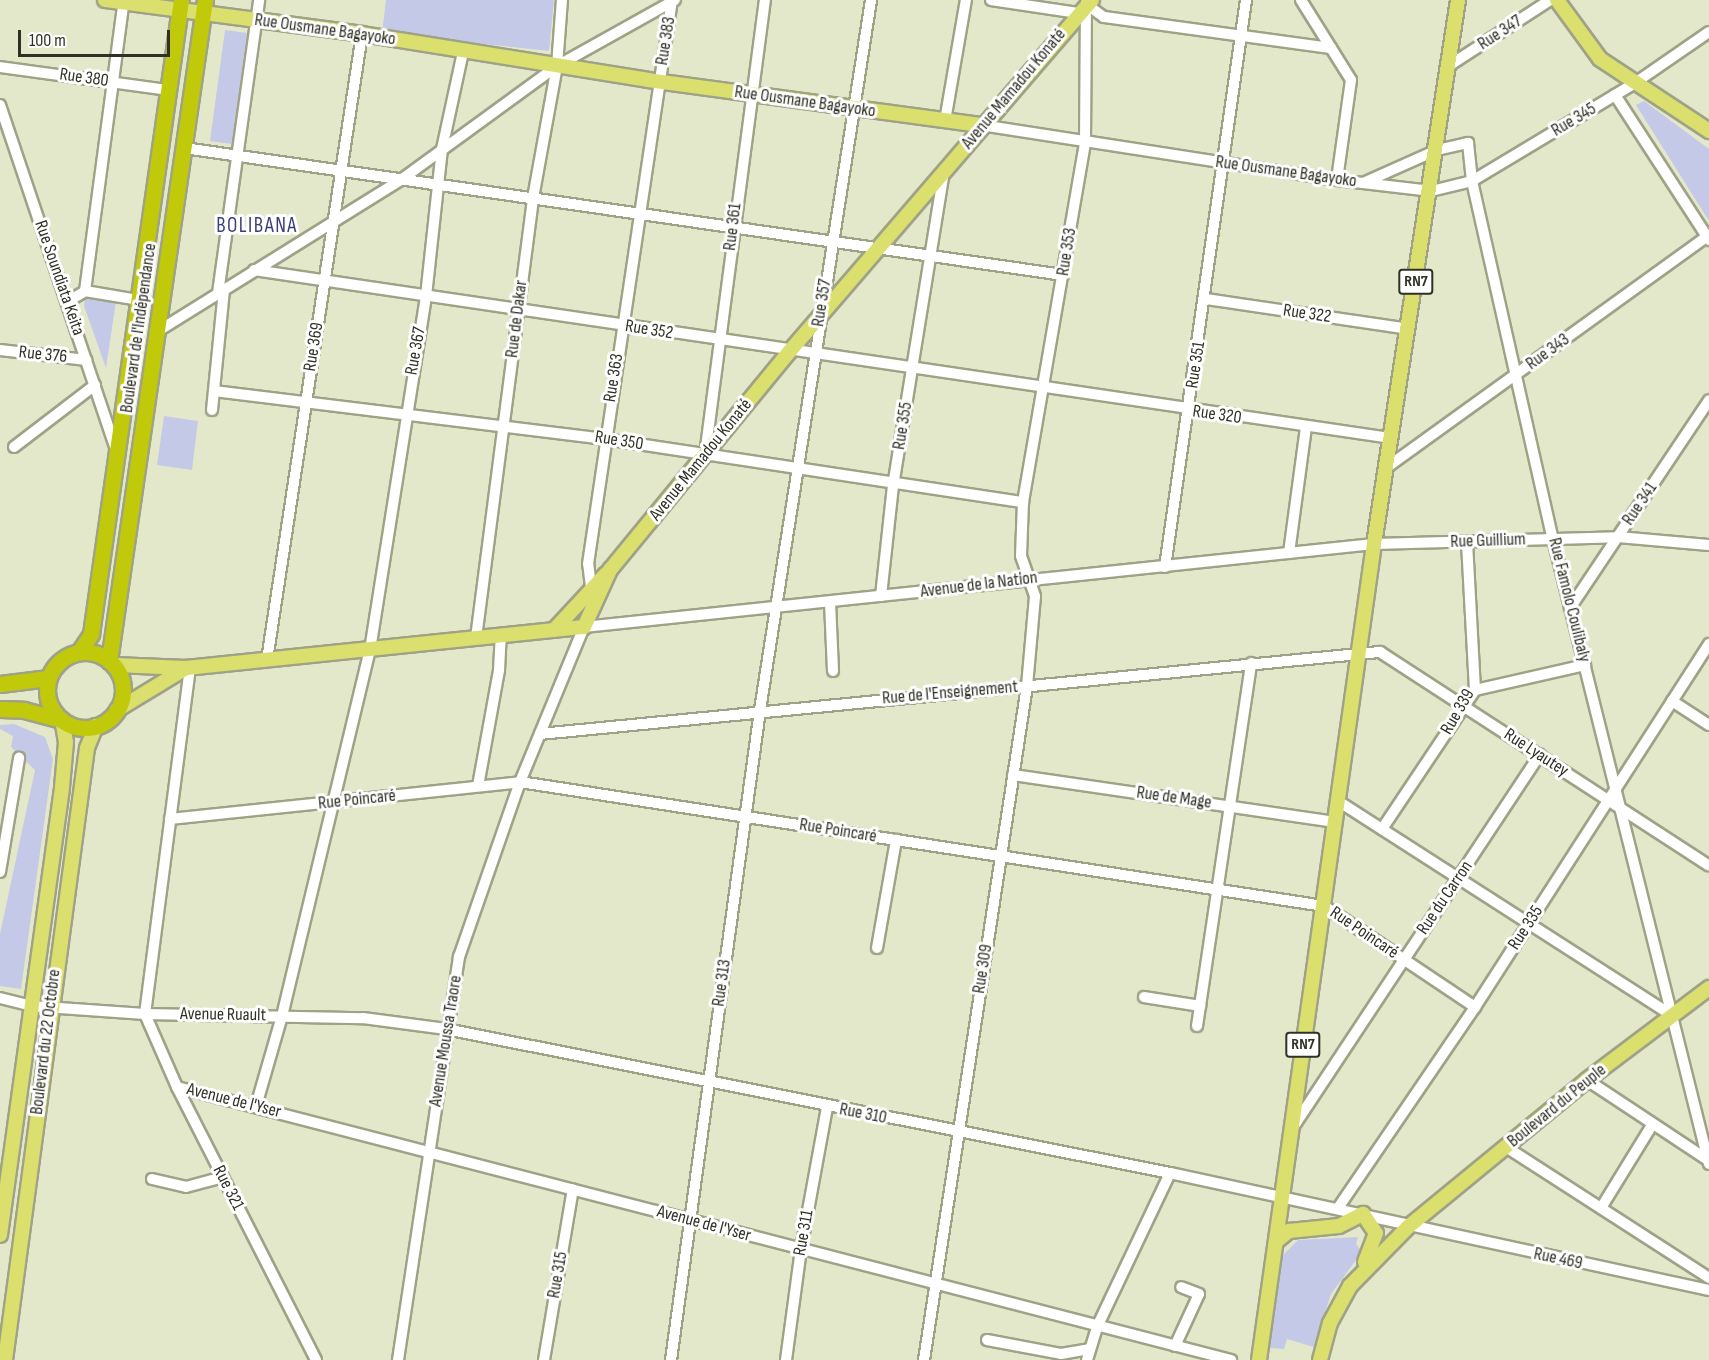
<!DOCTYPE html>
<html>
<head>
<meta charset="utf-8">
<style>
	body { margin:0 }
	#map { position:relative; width:1709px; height:1360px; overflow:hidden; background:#e4e8cb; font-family:"Sofia Sans Condensed",sans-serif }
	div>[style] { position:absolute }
	.green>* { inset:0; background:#c4c9e7 }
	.roads { filter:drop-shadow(2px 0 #9fa287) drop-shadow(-2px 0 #9fa287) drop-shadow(0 2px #9fa287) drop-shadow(0 -2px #9fa287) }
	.minor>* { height:10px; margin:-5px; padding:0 5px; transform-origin:5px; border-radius:5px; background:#fff }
	.major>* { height:14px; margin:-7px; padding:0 7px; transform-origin:7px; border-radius:7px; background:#dadf6d }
	.highway>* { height:15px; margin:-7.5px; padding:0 7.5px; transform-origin:7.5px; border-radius:7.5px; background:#c1c90b }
	.highway>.ring { margin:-7.5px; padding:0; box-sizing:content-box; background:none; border:15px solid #c1c90b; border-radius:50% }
	span { translate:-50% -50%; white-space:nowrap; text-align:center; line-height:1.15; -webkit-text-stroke:6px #fff; paint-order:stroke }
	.shield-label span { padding:2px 4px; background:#fff; border:2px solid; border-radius:4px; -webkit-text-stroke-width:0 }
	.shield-label { font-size:16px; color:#303126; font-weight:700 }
	.street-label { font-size:18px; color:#303126 }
	.quarter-label { font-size:21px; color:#393d79; letter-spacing:1.5px }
	.scale { position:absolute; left:18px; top:30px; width:152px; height:27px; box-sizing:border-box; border:3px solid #303126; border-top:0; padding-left:8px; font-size:18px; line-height:21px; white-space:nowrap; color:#303126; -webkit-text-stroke:4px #fff; paint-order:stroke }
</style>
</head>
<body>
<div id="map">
	<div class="green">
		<i style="clip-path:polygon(386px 0,554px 0,549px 51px,382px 33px)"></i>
		<i style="clip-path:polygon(225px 30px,247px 33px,232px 144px,210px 141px)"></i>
		<i style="clip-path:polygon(1644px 101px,1709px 149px,1709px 221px,1636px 105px)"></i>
		<i style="clip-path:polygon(85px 297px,116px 301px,106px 368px,84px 306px)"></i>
		<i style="clip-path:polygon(164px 416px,198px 421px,192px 470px,157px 465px)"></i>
		<i style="clip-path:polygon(14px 724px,45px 737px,53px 759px,21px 989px,0 986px,0 934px,35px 770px,11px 747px,13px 736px,0 729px,0 725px)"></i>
		<i style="clip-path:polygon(1358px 1237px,1356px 1244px,1362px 1252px,1331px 1294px,1314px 1347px,1287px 1339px,1284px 1349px,1269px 1348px,1282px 1256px,1298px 1240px)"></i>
	</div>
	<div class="roads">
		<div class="minor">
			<i style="left:991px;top:0;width:88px;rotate:8.5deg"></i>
			<i style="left:1301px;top:0;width:94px;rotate:58deg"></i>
			<i style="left:1351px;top:80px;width:101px;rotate:98deg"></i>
			<i style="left:1086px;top:4px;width:22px;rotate:36deg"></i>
			<i style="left:1104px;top:17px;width:229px;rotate:7.8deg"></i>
			<i style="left:1450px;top:65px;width:119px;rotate:-33deg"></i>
			<i style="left:0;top:67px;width:171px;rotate:7.8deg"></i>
			<i style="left:1615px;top:95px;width:173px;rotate:57deg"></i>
			<i style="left:0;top:105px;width:360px;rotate:71.4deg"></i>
			<i style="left:945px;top:121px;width:123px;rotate:-80.2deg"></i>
			<i style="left:981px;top:125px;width:360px;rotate:8.8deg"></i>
			<i style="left:1337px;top:180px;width:95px;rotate:6.7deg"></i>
			<i style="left:1431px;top:191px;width:42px;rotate:-13.7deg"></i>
			<i style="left:1472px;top:181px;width:190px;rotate:-31deg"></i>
			<i style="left:1635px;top:83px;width:90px;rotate:-34.6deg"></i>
			<i style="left:184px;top:148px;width:888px;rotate:8.22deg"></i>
			<i style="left:1363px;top:183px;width:81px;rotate:-24deg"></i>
			<i style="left:1437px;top:150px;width:32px;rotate:-13deg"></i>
			<i style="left:1468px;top:143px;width:38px;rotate:84deg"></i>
			<i style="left:1472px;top:181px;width:367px;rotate:77.3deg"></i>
			<i style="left:1553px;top:539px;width:644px;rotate:75.99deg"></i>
			<i style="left:254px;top:270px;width:1148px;rotate:8.41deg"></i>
			<i style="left:85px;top:291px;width:55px;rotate:9.5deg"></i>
			<i style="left:218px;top:293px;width:296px;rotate:-82deg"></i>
			<i style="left:1206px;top:299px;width:204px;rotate:8.4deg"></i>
			<i style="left:67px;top:302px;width:21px;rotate:-31deg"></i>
			<i style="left:85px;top:291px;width:294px;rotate:-82.4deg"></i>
			<i style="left:158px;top:331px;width:287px;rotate:-31.9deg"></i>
			<i style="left:402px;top:179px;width:192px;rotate:-36.1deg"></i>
			<i style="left:557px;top:66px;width:135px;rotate:-29.2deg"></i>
			<i style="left:0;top:350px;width:87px;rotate:6.6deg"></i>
			<i style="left:214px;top:391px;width:394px;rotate:7deg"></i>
			<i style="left:605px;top:439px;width:423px;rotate:8.6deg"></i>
			<i style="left:212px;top:410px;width:122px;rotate:-84.3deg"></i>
			<i style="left:14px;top:447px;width:102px;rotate:-37.4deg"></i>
			<i style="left:705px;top:455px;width:459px;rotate:-82.5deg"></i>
			<i style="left:1386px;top:468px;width:398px;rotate:-35.8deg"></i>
			<i style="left:1289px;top:553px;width:127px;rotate:-82.3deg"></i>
			<i style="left:1165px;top:567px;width:573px;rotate:-81.87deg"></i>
			<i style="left:592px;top:595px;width:31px;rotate:-97deg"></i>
			<i style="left:588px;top:564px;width:570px;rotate:-81.53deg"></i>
			<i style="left:881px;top:596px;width:111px;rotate:-83.8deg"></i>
			<i style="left:893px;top:486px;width:318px;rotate:-80.8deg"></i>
			<i style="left:830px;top:602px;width:69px;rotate:87.5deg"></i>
			<i style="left:1570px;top:608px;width:250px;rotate:-56.2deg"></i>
			<i style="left:476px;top:638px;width:444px;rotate:-82.6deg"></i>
			<i style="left:533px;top:198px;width:134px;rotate:-79.7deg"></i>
			<i style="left:557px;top:66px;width:66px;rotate:-85.7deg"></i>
			<i style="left:267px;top:660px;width:633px;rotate:-81.37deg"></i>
			<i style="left:1475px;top:690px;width:113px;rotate:-12.8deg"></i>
			<i style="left:1672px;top:701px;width:44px;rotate:33deg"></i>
			<i style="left:540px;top:734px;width:844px;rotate:-5.58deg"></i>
			<i style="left:1380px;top:652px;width:392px;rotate:33deg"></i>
			<i style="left:1013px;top:775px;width:324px;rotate:8.3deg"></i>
			<i style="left:478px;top:786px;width:118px;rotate:-79.7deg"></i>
			<i style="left:499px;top:670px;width:34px;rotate:-87deg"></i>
			<i style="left:1338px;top:801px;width:399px;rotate:32.7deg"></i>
			<i style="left:170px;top:819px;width:352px;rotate:-6deg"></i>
			<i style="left:520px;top:782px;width:814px;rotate:8.77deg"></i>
			<i style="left:1324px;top:906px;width:182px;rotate:33.8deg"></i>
			<i style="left:1382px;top:829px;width:167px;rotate:-56.2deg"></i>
			<i style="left:1475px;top:690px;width:149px;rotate:-93.1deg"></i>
			<i style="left:0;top:872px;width:116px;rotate:-80.5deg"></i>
			<i style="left:877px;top:948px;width:110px;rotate:-80deg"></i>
			<i style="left:1144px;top:997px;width:57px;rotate:9.1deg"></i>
			<i style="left:0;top:998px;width:32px;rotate:14deg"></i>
			<i style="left:31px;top:1006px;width:114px;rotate:4deg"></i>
			<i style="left:145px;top:1014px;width:218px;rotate:1.1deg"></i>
			<i style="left:363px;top:1018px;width:84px;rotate:7.5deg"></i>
			<i style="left:446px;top:1029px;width:738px;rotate:11.25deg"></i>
			<i style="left:1170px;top:1173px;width:552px;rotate:12.25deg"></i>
			<i style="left:145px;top:1014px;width:80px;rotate:66.3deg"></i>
			<i style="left:177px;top:1087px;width:306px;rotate:63deg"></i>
			<i style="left:145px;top:1014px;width:349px;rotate:-82.6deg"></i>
			<i style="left:1197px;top:1026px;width:367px;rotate:-81.5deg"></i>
			<i style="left:1587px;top:1080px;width:145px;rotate:33.5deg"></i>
			<i style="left:177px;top:1087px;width:1089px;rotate:14.52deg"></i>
			<i style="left:256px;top:1106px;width:94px;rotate:-73.9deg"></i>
			<i style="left:282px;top:1016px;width:376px;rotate:-76.5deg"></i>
			<i style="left:370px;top:650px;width:358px;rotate:-81deg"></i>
			<i style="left:426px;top:296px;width:148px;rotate:-83.8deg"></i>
			<i style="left:442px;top:149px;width:99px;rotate:-77.8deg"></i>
			<i style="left:1292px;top:1129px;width:449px;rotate:-56.5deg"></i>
			<i style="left:1506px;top:1147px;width:242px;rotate:32.8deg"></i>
			<i style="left:152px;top:1179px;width:35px;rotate:13deg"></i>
			<i style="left:186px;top:1187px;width:38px;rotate:-15deg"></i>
			<i style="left:1338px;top:1208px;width:243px;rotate:-55.7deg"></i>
			<i style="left:1475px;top:1007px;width:432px;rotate:-57.2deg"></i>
			<i style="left:1601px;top:1208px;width:97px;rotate:-58.4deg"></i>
			<i style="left:987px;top:1340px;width:75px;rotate:10.7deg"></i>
			<i style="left:1061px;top:1354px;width:27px;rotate:-10deg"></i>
			<i style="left:1175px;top:1346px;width:57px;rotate:-65.2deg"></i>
			<i style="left:1199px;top:1294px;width:19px;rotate:-159deg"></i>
			<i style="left:398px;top:1360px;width:408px;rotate:-81.4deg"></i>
			<i style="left:459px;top:957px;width:185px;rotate:-70.8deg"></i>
			<i style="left:520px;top:782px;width:168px;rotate:-67.6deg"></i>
			<i style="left:584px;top:627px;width:794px;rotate:-6deg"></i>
			<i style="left:1374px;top:544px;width:244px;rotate:-1.6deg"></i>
			<i style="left:1618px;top:537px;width:91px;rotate:5deg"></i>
			<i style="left:544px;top:1360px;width:173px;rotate:-80.4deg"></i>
			<i style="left:671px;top:1360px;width:656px;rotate:-82.2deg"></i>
			<i style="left:760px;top:710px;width:719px;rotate:-81.11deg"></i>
			<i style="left:786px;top:1360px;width:112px;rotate:-82.3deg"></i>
			<i style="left:801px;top:1249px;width:144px;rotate:-79.6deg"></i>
			<i style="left:924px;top:1360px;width:682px;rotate:-81.31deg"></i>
			<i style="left:1027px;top:686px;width:90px;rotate:-84.9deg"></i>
			<i style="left:1035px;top:596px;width:42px;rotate:-109.3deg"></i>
			<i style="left:1021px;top:556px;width:54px;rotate:-87.9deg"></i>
			<i style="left:1023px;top:502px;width:365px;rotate:-80.2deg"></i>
			<i style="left:1085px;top:142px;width:139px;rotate:-89.6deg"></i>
			<i style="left:1087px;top:1360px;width:34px;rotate:-73deg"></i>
			<i style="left:1097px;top:1327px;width:170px;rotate:-64.6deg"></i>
		</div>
		<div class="major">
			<i style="left:105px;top:0;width:259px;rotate:7.5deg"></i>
			<i style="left:362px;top:34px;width:290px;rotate:9.1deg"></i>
			<i style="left:648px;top:80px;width:336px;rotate:7.7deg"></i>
			<i style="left:1557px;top:0;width:73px;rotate:53.9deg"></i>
			<i style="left:1600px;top:59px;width:131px;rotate:33.4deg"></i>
			<i style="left:554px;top:630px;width:76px;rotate:-47.1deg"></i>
			<i style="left:115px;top:665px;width:71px;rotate:2.4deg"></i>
			<i style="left:186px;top:668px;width:400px;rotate:-5.9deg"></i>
			<i style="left:584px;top:627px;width:63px;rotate:-65.5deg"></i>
			<i style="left:610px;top:570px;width:283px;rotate:-50.6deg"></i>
			<i style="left:790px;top:351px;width:463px;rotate:-49.3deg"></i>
			<i style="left:117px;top:710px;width:81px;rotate:-31.3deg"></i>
			<i style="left:0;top:1235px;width:452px;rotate:-82.1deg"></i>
			<i style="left:62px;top:787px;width:45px;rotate:-84.9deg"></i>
			<i style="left:66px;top:742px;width:22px;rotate:-100deg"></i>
			<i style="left:1277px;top:1241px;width:16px;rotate:-40deg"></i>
			<i style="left:1289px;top:1231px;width:50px;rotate:-5.7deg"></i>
			<i style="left:1339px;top:1226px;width:27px;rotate:-27deg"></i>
			<i style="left:1363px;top:1214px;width:23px;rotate:56deg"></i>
			<i style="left:1376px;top:1233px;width:31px;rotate:111deg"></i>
			<i style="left:5px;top:1360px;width:617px;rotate:-82.37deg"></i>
			<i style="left:87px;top:748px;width:24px;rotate:-68deg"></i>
			<i style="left:1259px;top:1360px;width:824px;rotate:-81.98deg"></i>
			<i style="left:1374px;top:544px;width:550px;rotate:-81.22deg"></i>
			<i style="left:1320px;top:1360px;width:38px;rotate:-75deg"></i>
			<i style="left:1330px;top:1323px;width:42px;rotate:-61.6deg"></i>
			<i style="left:1350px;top:1286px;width:83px;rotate:-45.5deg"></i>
			<i style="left:1408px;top:1227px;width:232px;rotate:-39.4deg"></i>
			<i style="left:1587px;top:1080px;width:153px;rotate:-37deg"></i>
		</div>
		<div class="highway">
			<i class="ring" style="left:47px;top:652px;width:61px;height:61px"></i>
			<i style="left:79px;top:652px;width:22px;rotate:-56deg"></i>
			<i style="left:91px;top:634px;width:640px;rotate:-81.92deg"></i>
			<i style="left:109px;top:661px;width:668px;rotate:-81.74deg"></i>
			<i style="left:0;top:684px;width:49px;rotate:-7deg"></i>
			<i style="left:0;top:709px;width:24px;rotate:2deg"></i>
			<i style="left:24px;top:710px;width:39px;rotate:15deg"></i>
		</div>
	</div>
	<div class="shield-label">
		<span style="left:1416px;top:282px">RN7</span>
		<span style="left:1303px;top:1045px">RN7</span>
	</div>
	<div class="street-label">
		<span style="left:325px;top:30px;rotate:8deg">Rue Ousmane Bagayoko</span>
		<span style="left:1500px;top:33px;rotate:-33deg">Rue 347</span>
		<span style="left:666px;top:41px;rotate:-81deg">Rue 383</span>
		<span style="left:84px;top:78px;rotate:8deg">Rue 380</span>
		<span style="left:1014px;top:89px;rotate:-50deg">Avenue Mamadou Konaté</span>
		<span style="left:805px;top:102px;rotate:8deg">Rue Ousmane Bagayoko</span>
		<span style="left:1574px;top:120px;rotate:-31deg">Rue 345</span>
		<span style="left:1286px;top:172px;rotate:8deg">Rue Ousmane Bagayoko</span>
		<span style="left:733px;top:227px;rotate:-83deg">Rue 361</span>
		<span style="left:1067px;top:252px;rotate:-81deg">Rue 353</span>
		<span style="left:59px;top:278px;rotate:71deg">Rue Soundiata Keita</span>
		<span style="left:822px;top:303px;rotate:-81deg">Rue 357</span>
		<span style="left:1307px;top:314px;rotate:8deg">Rue 322</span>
		<span style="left:517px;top:319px;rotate:-83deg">Rue de Dakar</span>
		<span style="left:139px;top:328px;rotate:-82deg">Boulevard de l'Indépendance</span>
		<span style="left:649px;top:330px;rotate:9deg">Rue 352</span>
		<span style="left:314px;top:347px;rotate:-81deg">Rue 369</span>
		<span style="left:416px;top:351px;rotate:-80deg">Rue 367</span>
		<span style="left:1548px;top:352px;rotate:-36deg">Rue 343</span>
		<span style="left:43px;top:355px;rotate:6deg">Rue 376</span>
		<span style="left:1196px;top:365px;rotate:-81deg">Rue 351</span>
		<span style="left:614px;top:378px;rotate:-81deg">Rue 363</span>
		<span style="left:1217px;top:415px;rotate:8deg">Rue 320</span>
		<span style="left:903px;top:426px;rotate:-81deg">Rue 355</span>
		<span style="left:619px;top:441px;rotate:9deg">Rue 350</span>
		<span style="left:701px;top:460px;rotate:-51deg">Avenue Mamadou Konaté</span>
		<span style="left:1640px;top:504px;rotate:-56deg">Rue 341</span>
		<span style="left:1488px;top:541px;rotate:-2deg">Rue Guillium</span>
		<span style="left:979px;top:585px;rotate:-7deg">Avenue de la Nation</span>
		<span style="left:1569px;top:600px;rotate:76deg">Rue Famolo Coulibaly</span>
		<span style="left:950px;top:693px;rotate:-5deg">Rue de l'Enseignement</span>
		<span style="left:1458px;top:712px;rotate:-60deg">Rue 339</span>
		<span style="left:1536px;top:753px;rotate:33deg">Rue Lyautey</span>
		<span style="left:1174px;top:798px;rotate:8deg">Rue de Mage</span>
		<span style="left:357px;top:800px;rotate:-6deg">Rue Poincaré</span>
		<span style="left:838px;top:831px;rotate:9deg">Rue Poincaré</span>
		<span style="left:1445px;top:898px;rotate:-56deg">Rue du Carron</span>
		<span style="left:1526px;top:928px;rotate:-57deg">Rue 335</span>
		<span style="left:1364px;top:933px;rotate:34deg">Rue Poincaré</span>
		<span style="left:983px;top:969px;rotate:-81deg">Rue 309</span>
		<span style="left:722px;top:983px;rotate:-82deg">Rue 313</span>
		<span style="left:223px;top:1015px;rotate:1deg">Avenue Ruault</span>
		<span style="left:446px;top:1041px;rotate:-81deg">Avenue Moussa Traore</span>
		<span style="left:46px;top:1042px;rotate:-83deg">Boulevard du 22 Octobre</span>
		<span style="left:234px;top:1101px;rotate:14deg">Avenue de l'Yser</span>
		<span style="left:1557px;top:1106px;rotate:-39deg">Boulevard du Peuple</span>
		<span style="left:863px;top:1114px;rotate:11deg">Rue 310</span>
		<span style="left:228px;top:1188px;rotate:63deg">Rue 321</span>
		<span style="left:704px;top:1224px;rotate:15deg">Avenue de l'Yser</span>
		<span style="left:804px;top:1233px;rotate:-80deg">Rue 311</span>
		<span style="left:1558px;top:1259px;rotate:12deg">Rue 469</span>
		<span style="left:558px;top:1275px;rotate:-80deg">Rue 315</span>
	</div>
	<div class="quarter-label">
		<span style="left:257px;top:226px">BOLIBANA</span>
	</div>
	<div class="scale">100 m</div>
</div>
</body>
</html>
